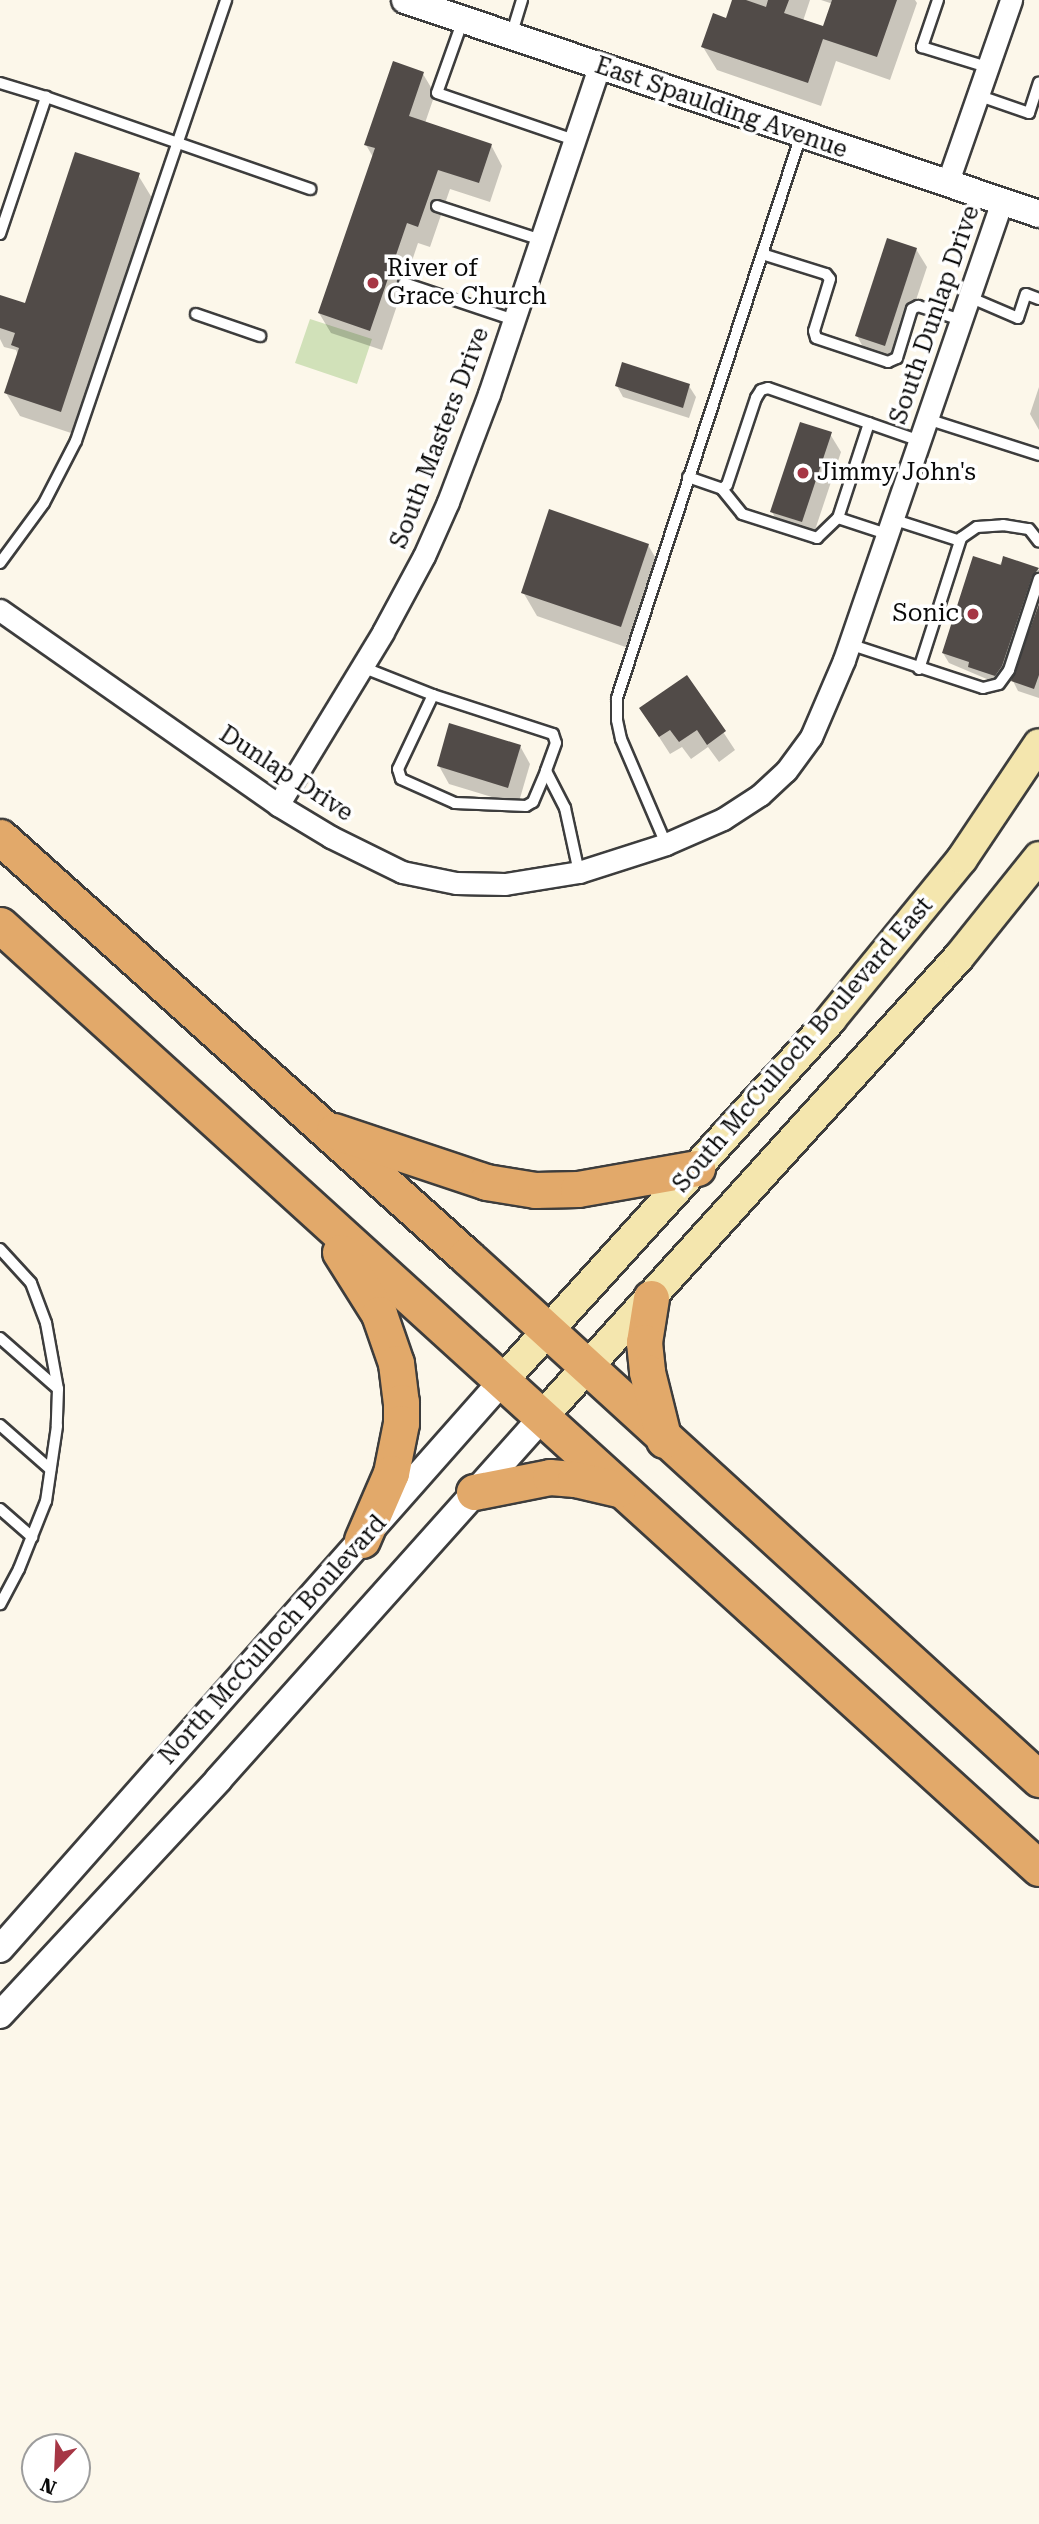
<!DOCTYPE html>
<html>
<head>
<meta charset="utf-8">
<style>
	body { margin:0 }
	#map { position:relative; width:1039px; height:2524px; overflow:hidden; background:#fcf7ea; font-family:"Roboto Serif",serif }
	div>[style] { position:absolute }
	.green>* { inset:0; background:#d1e1b9 }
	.shadow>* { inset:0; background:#0003 }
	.building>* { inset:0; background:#514b48 }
	.roads { filter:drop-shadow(2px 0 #3d3d3d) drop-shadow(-2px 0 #3d3d3d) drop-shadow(0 2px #3d3d3d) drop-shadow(0 -2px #3d3d3d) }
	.service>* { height:10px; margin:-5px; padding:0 5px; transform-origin:5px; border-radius:5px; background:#fff }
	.minor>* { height:21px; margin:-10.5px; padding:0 10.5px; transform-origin:10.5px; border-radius:10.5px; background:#fff }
	.tertiary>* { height:26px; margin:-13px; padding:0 13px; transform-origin:13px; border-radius:13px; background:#fff }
	.secondary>* { height:30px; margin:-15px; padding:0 15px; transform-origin:15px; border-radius:15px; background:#f4e6ae }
	.trunk>* { height:35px; margin:-17.5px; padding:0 17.5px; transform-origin:17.5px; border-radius:17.5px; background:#e2a96a }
	.dots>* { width:19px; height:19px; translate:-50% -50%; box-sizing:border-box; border:4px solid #fff; border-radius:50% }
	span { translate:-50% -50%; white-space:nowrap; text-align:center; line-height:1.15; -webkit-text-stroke:7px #fff; paint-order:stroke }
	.street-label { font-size:24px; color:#0a0a0a }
	.poi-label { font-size:24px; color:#0a0a0a }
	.left { translate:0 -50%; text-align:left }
	.right { translate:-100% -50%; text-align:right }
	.north { position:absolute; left:21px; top:2433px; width:70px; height:70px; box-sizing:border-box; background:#fff; border:2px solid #9d9d9d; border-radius:50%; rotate:203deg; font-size:19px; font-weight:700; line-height:28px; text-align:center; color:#0a0a0a }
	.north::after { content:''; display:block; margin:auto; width:24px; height:32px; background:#a63645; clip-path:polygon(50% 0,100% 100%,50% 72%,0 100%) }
</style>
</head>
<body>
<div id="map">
	<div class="green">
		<i style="clip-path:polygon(310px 319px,372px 339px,357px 384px,295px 363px)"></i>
	</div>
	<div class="shadow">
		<i style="clip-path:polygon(733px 0,810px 0,803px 21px,824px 28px,833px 4px,821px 0,915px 0,917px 3px,890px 80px,836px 61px,821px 106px,717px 70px,703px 47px,727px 20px)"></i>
		<i style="clip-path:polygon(423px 74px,435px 94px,425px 123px,491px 145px,502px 166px,490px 202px,450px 189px,430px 247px,418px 243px,382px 350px,331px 333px,319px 313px,373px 157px,366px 145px)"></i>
		<i style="clip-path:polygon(138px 175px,152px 198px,74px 434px,20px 416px,6px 393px,18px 355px,16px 350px,4px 347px,0 339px,0 297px,26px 305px)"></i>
		<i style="clip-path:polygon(916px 249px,927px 267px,895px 363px,867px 354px,857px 336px)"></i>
		<i style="clip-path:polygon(617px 386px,689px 386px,696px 397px,689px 418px,623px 397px)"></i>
		<i style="clip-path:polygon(1039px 387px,1039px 430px,1030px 414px)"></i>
		<i style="clip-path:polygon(830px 434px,841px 452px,812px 539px,782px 530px,772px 512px)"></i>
		<i style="clip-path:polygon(648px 545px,662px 569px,634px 650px,537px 616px,523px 592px)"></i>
		<i style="clip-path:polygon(1004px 558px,1039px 570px,1039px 586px,1001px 685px,949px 663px,943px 653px)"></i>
		<i style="clip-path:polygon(1039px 610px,1039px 698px,1018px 691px,1013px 681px)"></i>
		<i style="clip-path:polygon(687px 677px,735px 750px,719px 762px,708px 747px,691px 759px,682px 747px,670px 754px,641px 709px)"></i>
		<i style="clip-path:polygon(520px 746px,530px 764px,518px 805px,449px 784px,439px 766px)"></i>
	</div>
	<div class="building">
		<i style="clip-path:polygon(732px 0,746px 0,766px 7px,768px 0,789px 0,784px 13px,823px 26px,832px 0,897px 0,877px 57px,823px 39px,808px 83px,701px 47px,713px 13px,726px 18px)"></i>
		<i style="clip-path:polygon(393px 61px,424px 72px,409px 116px,492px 144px,479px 183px,438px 170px,418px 227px,407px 223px,370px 331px,318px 313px,375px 148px,364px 145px)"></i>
		<i style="clip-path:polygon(75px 152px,140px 173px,61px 412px,4px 393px,19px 348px,11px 345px,15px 333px,0 328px,0 295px,25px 303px)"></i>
		<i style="clip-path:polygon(887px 238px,917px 248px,885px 346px,855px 336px)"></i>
		<i style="clip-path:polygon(622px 362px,690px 384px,683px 408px,615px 386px)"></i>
		<i style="clip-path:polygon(800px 422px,832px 432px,802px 522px,770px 512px)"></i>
		<i style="clip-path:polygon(549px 509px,649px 544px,621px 627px,521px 593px)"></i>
		<i style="clip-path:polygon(973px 556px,1001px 565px,1003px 556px,1039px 568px,1032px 577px,1002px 666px,995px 676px,968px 667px,969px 662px,942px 653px)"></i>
		<i style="clip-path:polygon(1039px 604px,1039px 675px,1034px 689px,1011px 681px)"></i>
		<i style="clip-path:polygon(687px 675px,726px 731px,707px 745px,697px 730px,679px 742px,670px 730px,659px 737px,639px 708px)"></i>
		<i style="clip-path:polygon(449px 723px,521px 745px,508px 788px,437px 766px)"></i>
	</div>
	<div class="roads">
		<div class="service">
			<i style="left:938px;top:0;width:50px;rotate:108.8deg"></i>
			<i style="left:922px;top:47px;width:68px;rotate:17.1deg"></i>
			<i style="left:463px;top:20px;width:77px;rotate:109.6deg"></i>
			<i style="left:437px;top:93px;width:145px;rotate:18.9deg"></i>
			<i style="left:511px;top:36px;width:38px;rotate:-73deg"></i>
			<i style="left:0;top:83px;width:48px;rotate:16.9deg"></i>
			<i style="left:977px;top:95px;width:55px;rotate:19.1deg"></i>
			<i style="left:1029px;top:113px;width:32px;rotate:-72deg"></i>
			<i style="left:437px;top:206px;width:109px;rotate:18.1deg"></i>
			<i style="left:0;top:234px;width:145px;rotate:-71.4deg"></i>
			<i style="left:46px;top:97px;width:280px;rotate:19.2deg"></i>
			<i style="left:762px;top:254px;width:67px;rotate:17.4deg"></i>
			<i style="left:826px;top:274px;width:6px;rotate:51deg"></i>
			<i style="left:830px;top:279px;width:54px;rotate:107.1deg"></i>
			<i style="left:814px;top:331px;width:7px;rotate:74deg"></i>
			<i style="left:816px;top:338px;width:76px;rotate:18.4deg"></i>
			<i style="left:888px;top:362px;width:10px;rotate:-24deg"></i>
			<i style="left:897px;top:358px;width:51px;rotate:-73deg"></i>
			<i style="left:912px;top:309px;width:7px;rotate:-27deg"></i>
			<i style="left:918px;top:306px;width:45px;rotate:18deg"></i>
			<i style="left:404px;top:283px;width:116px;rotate:18.6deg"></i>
			<i style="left:969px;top:297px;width:53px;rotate:23.2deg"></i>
			<i style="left:1018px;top:318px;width:25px;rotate:-72deg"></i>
			<i style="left:1026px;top:294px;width:14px;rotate:21deg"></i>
			<i style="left:196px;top:314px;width:68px;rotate:19deg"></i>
			<i style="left:927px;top:419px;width:118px;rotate:17.8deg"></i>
			<i style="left:688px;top:477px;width:36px;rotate:19deg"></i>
			<i style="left:722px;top:489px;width:6px;rotate:-39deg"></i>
			<i style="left:727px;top:485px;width:92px;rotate:-71.6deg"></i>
			<i style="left:756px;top:398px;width:9px;rotate:-58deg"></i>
			<i style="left:761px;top:390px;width:7px;rotate:-16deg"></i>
			<i style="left:768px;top:388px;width:161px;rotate:19.2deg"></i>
			<i style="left:722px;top:489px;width:32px;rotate:51deg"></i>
			<i style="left:742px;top:514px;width:79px;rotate:17.7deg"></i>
			<i style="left:817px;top:538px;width:29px;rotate:-44deg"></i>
			<i style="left:838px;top:518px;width:100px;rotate:-71.9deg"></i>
			<i style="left:838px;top:518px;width:52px;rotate:18.1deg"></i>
			<i style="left:892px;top:519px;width:71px;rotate:17.9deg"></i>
			<i style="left:0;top:563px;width:74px;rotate:-53.7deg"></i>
			<i style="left:44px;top:503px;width:70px;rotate:-62.7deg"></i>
			<i style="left:76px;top:441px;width:466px;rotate:-71.2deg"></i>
			<i style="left:849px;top:644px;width:141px;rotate:18.2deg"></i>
			<i style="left:983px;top:688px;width:16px;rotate:-14deg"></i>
			<i style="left:999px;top:684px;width:17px;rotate:-54deg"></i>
			<i style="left:1009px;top:670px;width:96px;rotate:-71.8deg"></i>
			<i style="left:362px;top:667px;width:76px;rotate:21.5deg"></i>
			<i style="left:433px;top:695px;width:82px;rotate:115.3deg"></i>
			<i style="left:398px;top:769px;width:10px;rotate:73deg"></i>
			<i style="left:401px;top:779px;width:59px;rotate:24deg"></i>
			<i style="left:455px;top:803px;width:71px;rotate:2.4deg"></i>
			<i style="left:526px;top:806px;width:8px;rotate:-30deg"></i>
			<i style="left:533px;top:802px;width:34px;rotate:-67deg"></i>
			<i style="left:546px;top:771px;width:42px;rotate:62.8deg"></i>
			<i style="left:565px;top:808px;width:66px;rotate:77.7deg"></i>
			<i style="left:919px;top:669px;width:138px;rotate:-72.2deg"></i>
			<i style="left:961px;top:538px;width:19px;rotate:-35deg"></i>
			<i style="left:977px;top:527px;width:26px;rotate:-4deg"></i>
			<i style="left:1003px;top:525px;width:26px;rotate:9deg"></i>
			<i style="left:1029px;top:529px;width:16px;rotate:52deg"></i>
			<i style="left:433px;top:695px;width:126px;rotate:18deg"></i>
			<i style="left:553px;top:734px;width:9px;rotate:72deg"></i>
			<i style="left:556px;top:743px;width:30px;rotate:110deg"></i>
			<i style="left:666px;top:844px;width:114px;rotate:-113.2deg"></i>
			<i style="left:621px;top:739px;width:19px;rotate:-102deg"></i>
			<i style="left:617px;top:720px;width:22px;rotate:-90deg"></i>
			<i style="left:617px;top:698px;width:592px;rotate:-71.9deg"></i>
			<i style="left:0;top:1249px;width:46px;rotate:47.6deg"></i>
			<i style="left:31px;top:1283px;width:43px;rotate:69.4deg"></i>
			<i style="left:46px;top:1323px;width:67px;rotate:79.7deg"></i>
			<i style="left:58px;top:1389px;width:37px;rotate:92deg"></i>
			<i style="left:57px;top:1426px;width:76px;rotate:98.3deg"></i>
			<i style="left:46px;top:1501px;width:73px;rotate:111.7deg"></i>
			<i style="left:19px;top:1569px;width:40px;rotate:118deg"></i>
			<i style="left:0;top:1338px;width:77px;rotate:41.3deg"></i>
			<i style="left:0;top:1425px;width:67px;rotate:41.3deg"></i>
			<i style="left:0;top:1509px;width:43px;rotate:41.2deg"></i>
		</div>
		<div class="minor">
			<i style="left:947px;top:184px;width:195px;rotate:-70.8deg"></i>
			<i style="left:0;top:610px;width:340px;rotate:35deg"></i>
			<i style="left:278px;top:805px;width:62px;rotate:31.1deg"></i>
			<i style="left:331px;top:837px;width:79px;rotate:26.2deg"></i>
			<i style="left:402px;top:872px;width:55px;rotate:11.5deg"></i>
			<i style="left:456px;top:883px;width:49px;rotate:1.2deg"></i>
			<i style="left:505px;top:884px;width:75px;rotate:-9.2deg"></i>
			<i style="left:579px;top:872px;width:91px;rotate:-17.8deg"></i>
			<i style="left:666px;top:844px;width:62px;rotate:-23.7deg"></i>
			<i style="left:723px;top:819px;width:44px;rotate:-33deg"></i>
			<i style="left:760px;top:795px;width:35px;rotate:-43deg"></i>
			<i style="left:786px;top:771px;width:42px;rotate:-53.7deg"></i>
			<i style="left:811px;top:737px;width:84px;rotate:-66.8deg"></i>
			<i style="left:844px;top:660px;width:484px;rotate:-71deg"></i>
			<i style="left:278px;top:805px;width:202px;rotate:-58.7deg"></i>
			<i style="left:383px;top:632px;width:86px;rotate:-61.7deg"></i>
			<i style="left:424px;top:556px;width:59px;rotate:-66deg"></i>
			<i style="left:448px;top:502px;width:116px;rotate:-69.2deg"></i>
			<i style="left:489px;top:394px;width:345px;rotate:-71.4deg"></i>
		</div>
		<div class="tertiary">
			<i style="left:405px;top:0;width:669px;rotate:18.65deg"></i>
			<i style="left:0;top:1949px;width:759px;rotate:-48.52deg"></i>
			<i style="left:0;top:2015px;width:321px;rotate:-47.1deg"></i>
			<i style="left:218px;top:1780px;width:487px;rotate:-48.2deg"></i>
		</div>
		<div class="secondary">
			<i style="left:503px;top:1380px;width:488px;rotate:-47.7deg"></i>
			<i style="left:831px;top:1019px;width:207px;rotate:-50.7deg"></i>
			<i style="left:962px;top:859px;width:138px;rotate:-56.2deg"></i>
			<i style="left:542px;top:1417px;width:621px;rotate:-47.81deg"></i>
			<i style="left:959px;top:957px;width:128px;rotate:-51.3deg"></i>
		</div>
		<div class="trunk">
			<i style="left:0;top:837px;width:627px;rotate:41.96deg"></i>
			<i style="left:466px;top:1256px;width:776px;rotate:42.39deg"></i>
			<i style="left:0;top:925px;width:1403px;rotate:42.23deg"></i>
			<i style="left:334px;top:1131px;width:160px;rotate:18.5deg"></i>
			<i style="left:486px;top:1182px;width:50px;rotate:9.3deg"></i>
			<i style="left:535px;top:1190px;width:43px;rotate:-1.3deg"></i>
			<i style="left:578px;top:1189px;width:121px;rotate:-10deg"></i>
			<i style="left:340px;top:1252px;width:73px;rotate:57.8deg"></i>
			<i style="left:379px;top:1314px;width:52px;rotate:70.9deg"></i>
			<i style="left:396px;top:1363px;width:39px;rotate:83deg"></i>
			<i style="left:401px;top:1402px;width:21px;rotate:90deg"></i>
			<i style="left:401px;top:1423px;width:51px;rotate:101.3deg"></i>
			<i style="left:391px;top:1473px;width:73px;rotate:113.4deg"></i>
			<i style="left:651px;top:1298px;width:45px;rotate:99deg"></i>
			<i style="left:644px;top:1342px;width:30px;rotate:84deg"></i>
			<i style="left:647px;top:1372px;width:70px;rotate:76deg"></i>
			<i style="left:474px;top:1492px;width:77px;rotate:-11.2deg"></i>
			<i style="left:550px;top:1477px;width:25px;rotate:5deg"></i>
			<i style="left:575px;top:1479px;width:44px;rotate:13.1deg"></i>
		</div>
	</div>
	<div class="dots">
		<i style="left:373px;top:283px;background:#a63645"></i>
		<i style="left:803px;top:473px;background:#a63645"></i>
		<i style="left:973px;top:614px;background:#a63645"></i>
	</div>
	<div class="street-label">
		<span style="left:721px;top:108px;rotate:19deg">East Spaulding Avenue</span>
		<span style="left:935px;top:315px;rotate:-71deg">South Dunlap Drive</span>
		<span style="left:440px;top:438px;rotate:-69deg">South Masters Drive</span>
		<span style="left:286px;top:774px;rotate:33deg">Dunlap Drive</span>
		<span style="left:803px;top:1045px;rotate:-49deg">South McCulloch Boulevard East</span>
		<span style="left:273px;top:1640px;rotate:-48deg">North McCulloch Boulevard</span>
	</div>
	<div class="poi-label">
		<span class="left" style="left:387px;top:283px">River of<br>Grace Church</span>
		<span class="left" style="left:817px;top:473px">Jimmy John's</span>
		<span class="right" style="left:959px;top:614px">Sonic</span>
	</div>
	<div class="north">N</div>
</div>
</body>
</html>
